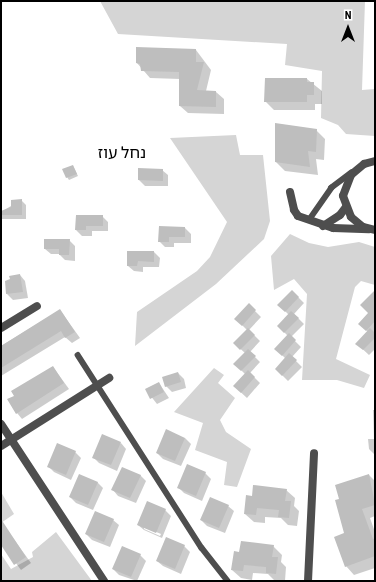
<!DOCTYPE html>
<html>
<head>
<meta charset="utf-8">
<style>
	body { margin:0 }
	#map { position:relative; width:376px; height:582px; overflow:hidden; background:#fff; font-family:"Roboto Condensed","Noto Sans Hebrew",sans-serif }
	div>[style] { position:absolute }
	.green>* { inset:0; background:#d5d5d5 }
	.shadow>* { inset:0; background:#0003 }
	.building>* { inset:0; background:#bebebe }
	.service>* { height:5.5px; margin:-2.75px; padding:0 2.75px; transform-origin:2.75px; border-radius:2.75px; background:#4e4e4e }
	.minor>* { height:8px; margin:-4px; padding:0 4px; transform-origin:4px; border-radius:4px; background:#4e4e4e }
	.tertiary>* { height:8px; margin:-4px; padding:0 4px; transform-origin:4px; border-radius:4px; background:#4e4e4e }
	span { translate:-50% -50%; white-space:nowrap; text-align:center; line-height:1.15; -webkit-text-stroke:3px #fff; paint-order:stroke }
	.quarter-label { font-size:16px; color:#000 }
	.frame { position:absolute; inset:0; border:2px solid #000; pointer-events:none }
	.north { position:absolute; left:328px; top:8px; width:40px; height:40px; -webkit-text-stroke:3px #fff; paint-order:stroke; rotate:0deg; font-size:11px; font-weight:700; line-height:16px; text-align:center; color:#000 }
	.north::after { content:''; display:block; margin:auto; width:14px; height:18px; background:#000; clip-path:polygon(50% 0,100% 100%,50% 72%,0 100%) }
</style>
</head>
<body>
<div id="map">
	<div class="green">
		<i style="clip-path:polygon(100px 1px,365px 1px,362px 90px,375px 89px,375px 136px,346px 134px,338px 125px,321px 118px,322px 71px,285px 65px,287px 44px,118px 34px)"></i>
		<i style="clip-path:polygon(236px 135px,240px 155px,263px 155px,270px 221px,264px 239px,216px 284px,135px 346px,137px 312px,197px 271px,210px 257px,227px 222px,170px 138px)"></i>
		<i style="clip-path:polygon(290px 234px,309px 243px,328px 247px,359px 242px,375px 247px,375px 285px,361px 281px,355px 287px,336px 359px,370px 375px,364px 388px,337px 380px,302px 380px,307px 294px,294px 279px,274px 290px,271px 256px)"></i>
		<i style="clip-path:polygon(214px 368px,224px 375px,218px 383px,235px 398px,220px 420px,226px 432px,251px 449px,237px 487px,224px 485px,227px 462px,195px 450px,203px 423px,174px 412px)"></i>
		<i style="clip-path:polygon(1px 492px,14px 514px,1px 523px)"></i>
		<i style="clip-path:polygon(56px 532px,92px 581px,1px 581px,1px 554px,11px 569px,33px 557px,32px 552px)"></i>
	</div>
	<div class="shadow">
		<i style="clip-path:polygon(196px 50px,211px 70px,206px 91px,216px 92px,224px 99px,224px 114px,188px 113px,180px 106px,180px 79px,150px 78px,137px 63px)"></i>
		<i style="clip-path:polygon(307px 79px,322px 91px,322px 104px,315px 104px,315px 110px,274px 110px,265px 101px)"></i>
		<i style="clip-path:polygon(316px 130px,325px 139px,324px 160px,316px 159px,318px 175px,285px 171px,276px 162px)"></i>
		<i style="clip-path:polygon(73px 166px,78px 176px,69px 180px,67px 177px)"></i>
		<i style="clip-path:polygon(139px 169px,162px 170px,168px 175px,168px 186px,145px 186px,139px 180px)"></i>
		<i style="clip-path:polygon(21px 200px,26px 205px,26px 219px,1px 219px,1px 212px)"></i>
		<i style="clip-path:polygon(102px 216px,108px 222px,108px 231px,92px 231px,92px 236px,82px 236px,76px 230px)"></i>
		<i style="clip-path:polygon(185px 228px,191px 234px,191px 243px,174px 243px,174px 247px,165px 247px,159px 241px)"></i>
		<i style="clip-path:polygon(69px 240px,75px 246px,75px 261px,65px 260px,59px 254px,51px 254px,45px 249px)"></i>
		<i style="clip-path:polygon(154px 252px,160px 258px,159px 267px,143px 267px,143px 272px,134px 271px,128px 266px)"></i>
		<i style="clip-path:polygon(20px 275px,25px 281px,28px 298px,13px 300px,7px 294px)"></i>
		<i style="clip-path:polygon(292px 291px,304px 303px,294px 314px,304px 324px,291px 337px,301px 347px,292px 357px,302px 367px,288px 381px,276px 369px,286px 359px,276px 349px,288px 336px,278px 326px,289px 315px,279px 305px)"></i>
		<i style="clip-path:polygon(375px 291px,375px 349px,369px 355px,357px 344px,368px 332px,360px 324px,370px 313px)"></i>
		<i style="clip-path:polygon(249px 305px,261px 317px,249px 330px,260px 341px,250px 352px,260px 362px,250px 373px,260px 383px,247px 398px,234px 386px,245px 374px,235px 364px,245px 353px,234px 343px,247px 330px,236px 319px)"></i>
		<i style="clip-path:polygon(60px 310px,80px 338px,72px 343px,65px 337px,1px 376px,1px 346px)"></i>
		<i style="clip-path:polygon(53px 367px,69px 389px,22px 419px,17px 413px,15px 396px)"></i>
		<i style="clip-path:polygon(178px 373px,184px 379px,186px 388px,172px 392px,166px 386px)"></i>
		<i style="clip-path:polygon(159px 383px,169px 398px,157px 404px,146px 390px)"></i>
		<i style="clip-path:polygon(373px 410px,375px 410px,375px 455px,369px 449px,368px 439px,374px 439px)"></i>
		<i style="clip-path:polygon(185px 438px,191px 444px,181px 466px,163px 459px,157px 453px)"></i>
		<i style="clip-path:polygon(121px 443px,126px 449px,117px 471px,99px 463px,93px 457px)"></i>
		<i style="clip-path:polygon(75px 452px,81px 458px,71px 480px,54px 472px,48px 466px)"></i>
		<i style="clip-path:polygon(205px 473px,211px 479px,202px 501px,184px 493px,178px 487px)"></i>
		<i style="clip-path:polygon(140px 475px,146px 481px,136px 503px,118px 496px,113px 490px)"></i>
		<i style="clip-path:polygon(369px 475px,375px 481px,375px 516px,370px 518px,375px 532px,375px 568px,354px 575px,346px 566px,346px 534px,340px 499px)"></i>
		<i style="clip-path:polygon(97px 482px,103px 488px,93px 510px,76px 503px,70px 497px)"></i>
		<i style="clip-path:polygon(286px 490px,295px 498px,294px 506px,299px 511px,297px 526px,288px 525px,281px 518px,265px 517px,265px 523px,254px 522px,245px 514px,253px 497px)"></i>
		<i style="clip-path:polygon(228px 506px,234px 511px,225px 533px,207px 526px,201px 520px)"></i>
		<i style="clip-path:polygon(evenodd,165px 510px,171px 516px,162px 538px,144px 530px,138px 525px,165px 510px,144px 527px,161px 534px,160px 536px,144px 529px,144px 527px)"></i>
		<i style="clip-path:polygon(113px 520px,119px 525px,110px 547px,92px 540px,86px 534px)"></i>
		<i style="clip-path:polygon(5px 527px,31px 563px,21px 570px,1px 543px,1px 529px)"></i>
		<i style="clip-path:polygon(184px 546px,190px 552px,181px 574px,163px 566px,157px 561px)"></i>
		<i style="clip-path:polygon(273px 546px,282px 555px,281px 562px,286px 567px,285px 581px,275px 581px,268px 574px,253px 573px,252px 580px,241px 578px,232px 570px,240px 553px)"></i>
		<i style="clip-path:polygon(140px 555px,146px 561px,137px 581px,119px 575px,113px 569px)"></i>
	</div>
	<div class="building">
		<i style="clip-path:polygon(136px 47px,196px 49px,196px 62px,204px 62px,197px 90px,216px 91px,216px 107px,179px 106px,179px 72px,141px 71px,140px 64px,136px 63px)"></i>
		<i style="clip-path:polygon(265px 78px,307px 78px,307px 82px,314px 82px,314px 95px,307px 95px,307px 102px,264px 102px)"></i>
		<i style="clip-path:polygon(275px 123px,317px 129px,316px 152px,308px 151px,310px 167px,275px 162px)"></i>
		<i style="clip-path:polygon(73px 165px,77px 174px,66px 178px,62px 169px)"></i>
		<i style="clip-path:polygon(138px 168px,163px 169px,163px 181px,138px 180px)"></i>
		<i style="clip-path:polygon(22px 199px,22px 215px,1px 215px,1px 211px,11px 207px,11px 200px)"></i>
		<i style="clip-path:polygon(76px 215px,103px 215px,103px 226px,86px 226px,86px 230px,75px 230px)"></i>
		<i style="clip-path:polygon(159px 226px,185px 227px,185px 237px,169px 237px,169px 242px,158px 242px)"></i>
		<i style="clip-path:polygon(44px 239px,70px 239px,69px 255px,59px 255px,59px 249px,44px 249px)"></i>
		<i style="clip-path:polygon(127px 251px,154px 251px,154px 262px,138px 261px,137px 266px,127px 266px)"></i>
		<i style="clip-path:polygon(20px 274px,23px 292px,6px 294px,5px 281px,10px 279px,9px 276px)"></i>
		<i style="clip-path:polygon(292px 290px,299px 297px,285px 312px,277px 305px)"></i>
		<i style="clip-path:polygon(375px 290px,375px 321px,366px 331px,358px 324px,368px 313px,360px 305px)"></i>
		<i style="clip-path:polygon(249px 303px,256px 310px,242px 326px,234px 319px)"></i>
		<i style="clip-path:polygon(60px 309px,75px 332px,65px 338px,61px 331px,1px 368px,1px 346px)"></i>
		<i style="clip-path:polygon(291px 311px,299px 318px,284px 333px,277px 326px)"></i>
		<i style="clip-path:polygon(248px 328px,255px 335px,240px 350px,233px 343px)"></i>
		<i style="clip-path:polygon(370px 328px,375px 333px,375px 338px,363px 350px,355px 344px)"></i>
		<i style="clip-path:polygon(289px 333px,296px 340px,282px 356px,274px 349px)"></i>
		<i style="clip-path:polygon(248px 349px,256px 356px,241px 371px,233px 364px)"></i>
		<i style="clip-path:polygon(289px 353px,297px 360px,282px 376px,275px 369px)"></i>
		<i style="clip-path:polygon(53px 366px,64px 383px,16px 414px,7px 399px,14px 396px,11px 391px)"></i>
		<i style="clip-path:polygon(248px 370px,255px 377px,241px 393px,233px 386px)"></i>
		<i style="clip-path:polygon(178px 372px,181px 382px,165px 387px,162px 377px)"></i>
		<i style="clip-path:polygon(159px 382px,164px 392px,150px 399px,145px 389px)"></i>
		<i style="clip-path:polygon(166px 429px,185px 438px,175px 461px,156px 453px)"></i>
		<i style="clip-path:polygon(102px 434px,121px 442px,111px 465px,92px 458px)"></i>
		<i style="clip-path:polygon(57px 443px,76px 451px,66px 475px,47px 467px)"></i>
		<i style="clip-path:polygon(187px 464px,206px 472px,196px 496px,177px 488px)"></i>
		<i style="clip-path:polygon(122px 467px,141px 475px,130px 498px,111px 490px)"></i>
		<i style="clip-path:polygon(79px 474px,98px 482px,88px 505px,69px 497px)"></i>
		<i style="clip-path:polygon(369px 474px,375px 505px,362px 509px,373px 539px,375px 538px,375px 556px,345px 567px,334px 537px,344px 533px,335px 500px,339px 499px,335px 485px)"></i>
		<i style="clip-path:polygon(253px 485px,287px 489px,285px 501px,291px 501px,289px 518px,278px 517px,279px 510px,257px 508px,256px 515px,244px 514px,246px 495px,252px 496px)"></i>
		<i style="clip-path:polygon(210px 497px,229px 505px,219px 528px,200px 520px)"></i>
		<i style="clip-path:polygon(147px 501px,166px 509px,156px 533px,137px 525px)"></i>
		<i style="clip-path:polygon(95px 511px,114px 519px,104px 542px,85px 534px)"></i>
		<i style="clip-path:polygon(1px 519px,26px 557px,14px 565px,1px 545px)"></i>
		<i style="clip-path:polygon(166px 537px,185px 545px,175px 569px,156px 561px)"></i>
		<i style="clip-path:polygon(241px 541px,274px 545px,272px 557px,278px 557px,276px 574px,266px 573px,266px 567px,244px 565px,243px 571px,231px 570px,234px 551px,239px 552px)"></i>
		<i style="clip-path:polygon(122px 546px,141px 554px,131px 577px,112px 569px)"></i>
	</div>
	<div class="service">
		<i style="left:309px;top:220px;width:39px;rotate:-55deg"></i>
		<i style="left:331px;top:188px;width:26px;rotate:-37deg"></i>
		<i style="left:78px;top:355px;width:229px;rotate:57.3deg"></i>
		<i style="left:202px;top:548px;width:42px;rotate:51.8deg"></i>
	</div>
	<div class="minor">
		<i style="left:290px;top:192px;width:18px;rotate:77deg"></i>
		<i style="left:294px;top:210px;width:7px;rotate:56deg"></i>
		<i style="left:298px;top:216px;width:37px;rotate:19deg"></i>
		<i style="left:333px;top:228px;width:36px;rotate:2deg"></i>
		<i style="left:323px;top:226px;width:20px;rotate:-33deg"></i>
		<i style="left:340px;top:215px;width:10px;rotate:-53deg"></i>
		<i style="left:1px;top:328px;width:42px;rotate:-31.4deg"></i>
		<i style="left:1px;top:424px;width:188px;rotate:56.7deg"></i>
		<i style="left:1px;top:446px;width:128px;rotate:-32.2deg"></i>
		<i style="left:308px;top:581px;width:128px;rotate:-87.3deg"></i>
	</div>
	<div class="tertiary">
		<i style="left:375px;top:161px;width:11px;rotate:165deg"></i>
		<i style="left:364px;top:164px;width:17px;rotate:140deg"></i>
		<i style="left:351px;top:175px;width:22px;rotate:111deg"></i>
		<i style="left:343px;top:196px;width:22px;rotate:69deg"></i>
		<i style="left:351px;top:217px;width:16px;rotate:40deg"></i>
		<i style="left:363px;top:227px;width:12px;rotate:14deg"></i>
	</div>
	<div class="quarter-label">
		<span style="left:122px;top:153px">נחל עוז</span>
	</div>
	<div class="frame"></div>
	<div class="north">N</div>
</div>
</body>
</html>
